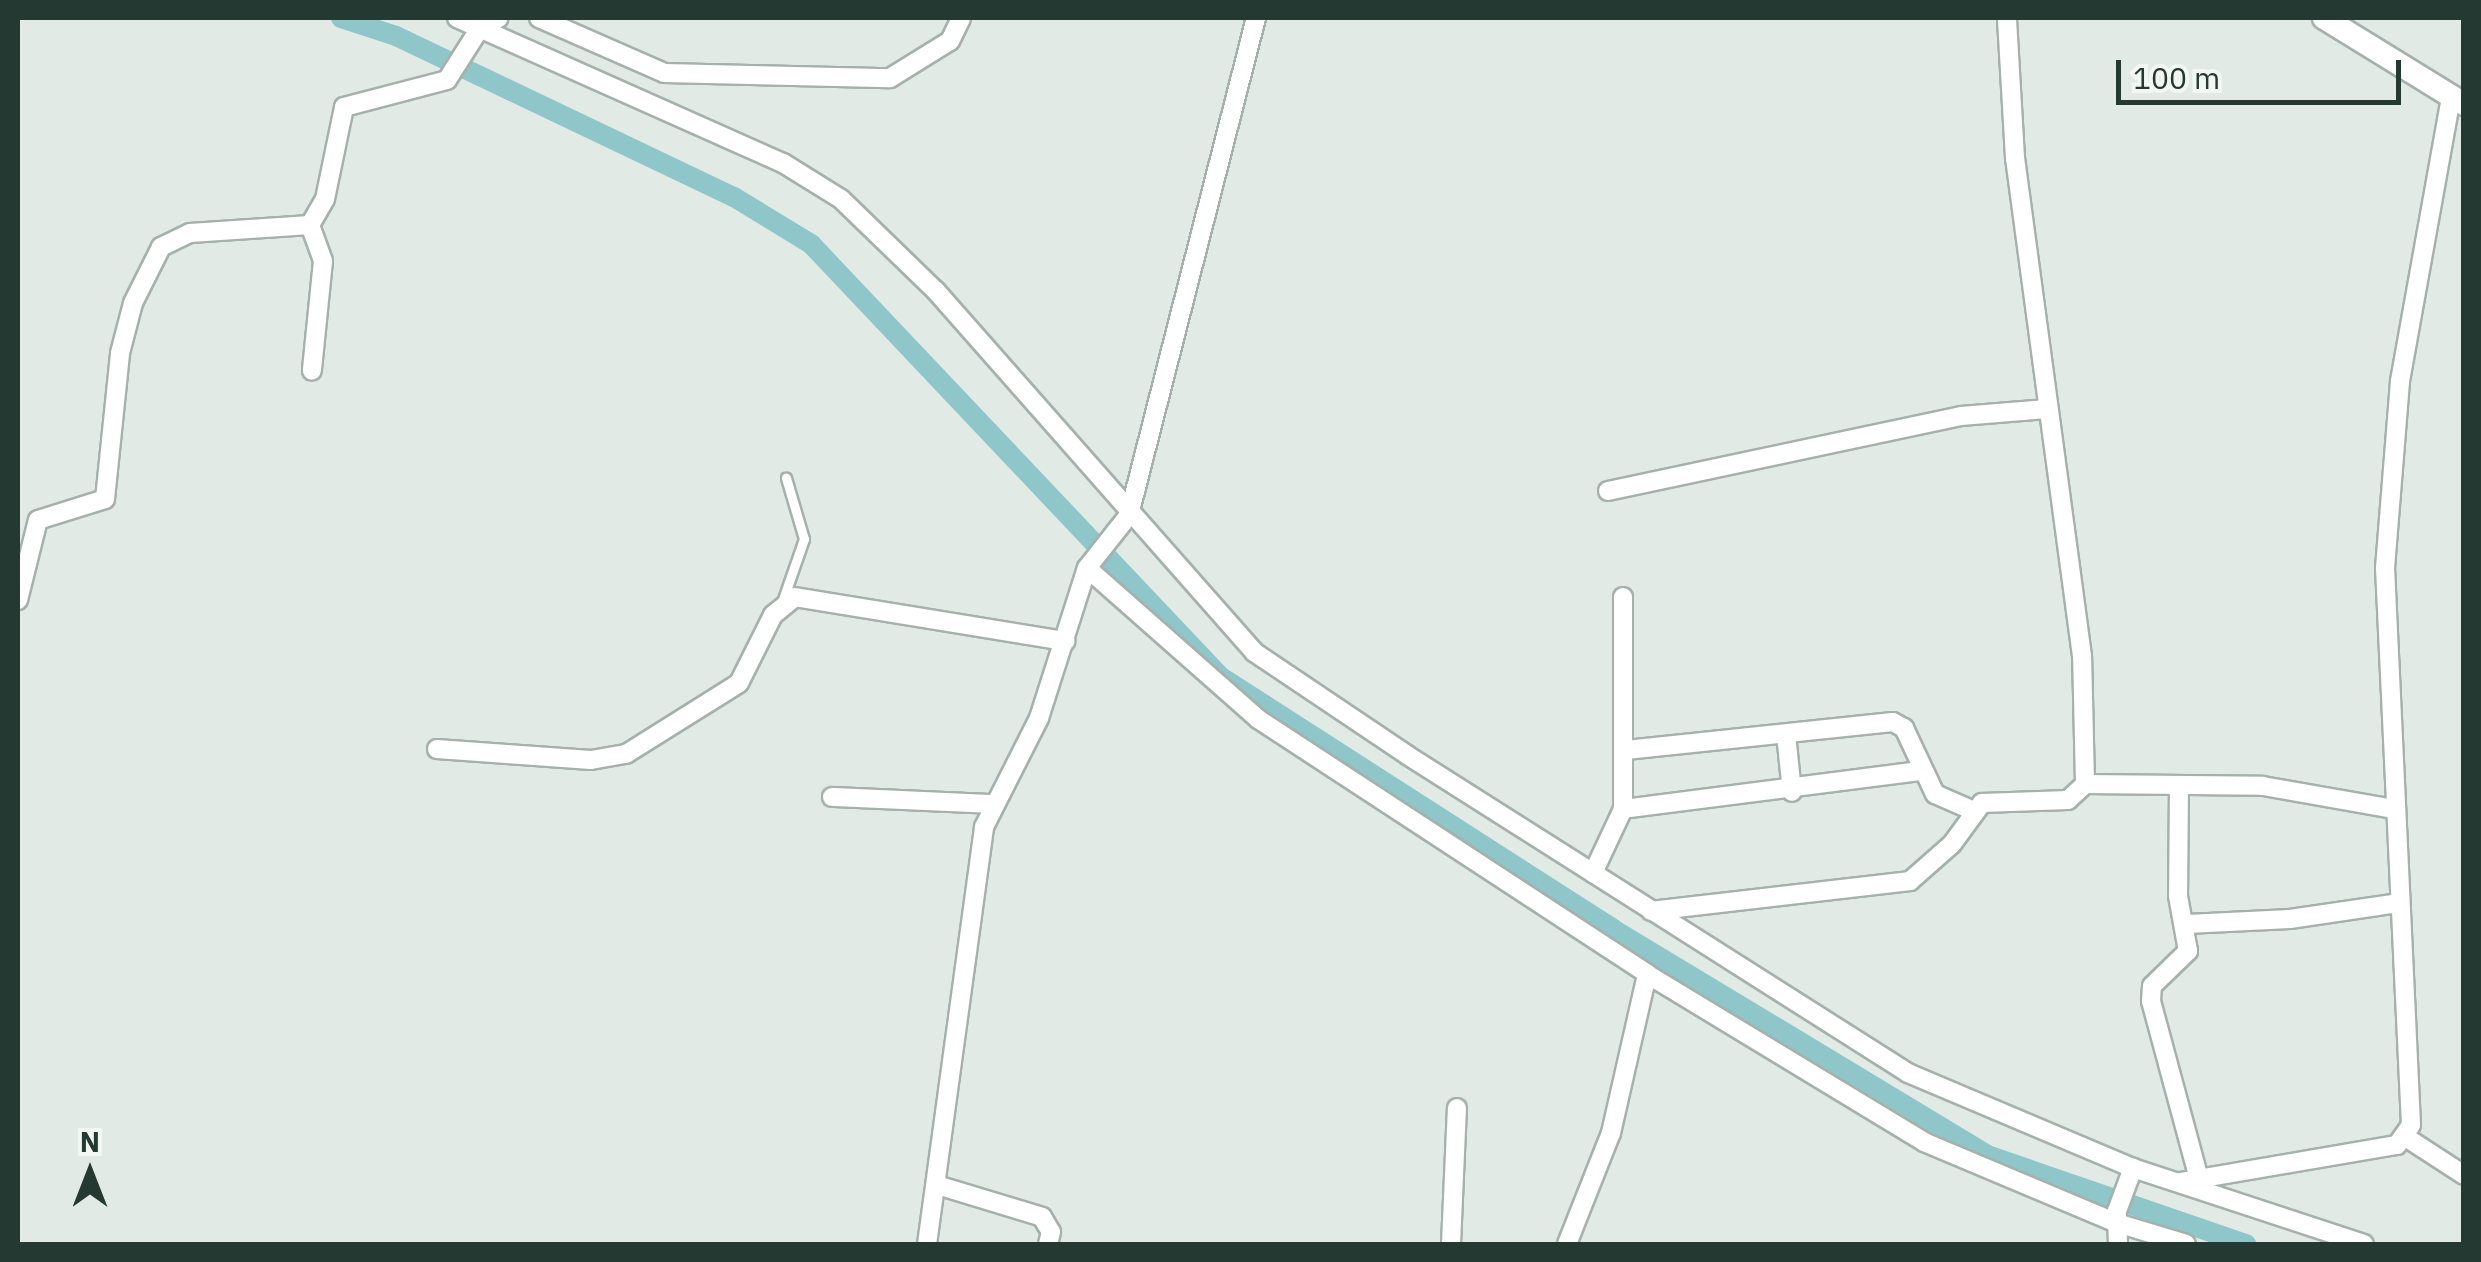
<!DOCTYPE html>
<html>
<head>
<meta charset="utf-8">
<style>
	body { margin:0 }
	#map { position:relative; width:2481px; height:1262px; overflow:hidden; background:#e2eae6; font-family:"IBM Plex Sans",sans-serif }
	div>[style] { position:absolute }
	.canal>* { height:20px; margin:-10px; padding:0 10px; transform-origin:10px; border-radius:10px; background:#8fc6ca }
	.roads { filter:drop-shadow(2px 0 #a5b1ac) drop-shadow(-2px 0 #a5b1ac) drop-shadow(0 2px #a5b1ac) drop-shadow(0 -2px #a5b1ac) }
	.service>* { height:9px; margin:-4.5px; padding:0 4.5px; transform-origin:4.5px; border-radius:4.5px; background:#fff }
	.minor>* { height:18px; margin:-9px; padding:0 9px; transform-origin:9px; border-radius:9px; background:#fff }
	.tertiary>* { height:22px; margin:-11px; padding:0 11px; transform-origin:11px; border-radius:11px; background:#fff }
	span { translate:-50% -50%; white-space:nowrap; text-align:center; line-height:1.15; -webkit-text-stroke:8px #f2f7f4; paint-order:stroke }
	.frame { position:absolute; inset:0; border:20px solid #243932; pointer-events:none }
	.north { position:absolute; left:40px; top:1122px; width:100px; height:100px; -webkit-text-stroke:8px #f2f7f4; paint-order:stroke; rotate:0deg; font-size:28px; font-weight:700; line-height:40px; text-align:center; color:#243932 }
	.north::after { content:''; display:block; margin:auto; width:35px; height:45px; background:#243932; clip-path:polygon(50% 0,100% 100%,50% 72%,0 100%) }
	.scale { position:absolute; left:2116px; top:60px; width:285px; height:45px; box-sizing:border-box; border:5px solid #243932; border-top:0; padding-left:12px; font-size:30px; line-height:35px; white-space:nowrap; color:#243932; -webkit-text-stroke:8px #f2f7f4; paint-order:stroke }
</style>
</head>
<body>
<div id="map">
	<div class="canal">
		<i style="left:341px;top:18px;width:58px;rotate:18.1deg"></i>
		<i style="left:396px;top:36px;width:374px;rotate:25.5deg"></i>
		<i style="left:734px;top:197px;width:90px;rotate:31.4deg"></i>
		<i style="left:811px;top:244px;width:596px;rotate:46.56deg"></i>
		<i style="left:1221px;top:677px;width:466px;rotate:32.7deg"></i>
		<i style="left:1613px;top:929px;width:440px;rotate:31.1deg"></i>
		<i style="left:1990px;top:1156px;width:271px;rotate:19deg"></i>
	</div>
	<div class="roads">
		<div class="service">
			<i style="left:782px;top:602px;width:67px;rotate:-70.8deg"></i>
			<i style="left:804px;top:539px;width:64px;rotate:-106.4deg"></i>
		</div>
		<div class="minor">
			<i style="left:457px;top:18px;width:357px;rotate:24deg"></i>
			<i style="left:783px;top:163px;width:68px;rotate:31.8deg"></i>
			<i style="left:841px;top:199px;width:132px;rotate:44.1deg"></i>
			<i style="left:936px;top:291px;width:481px;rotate:48.6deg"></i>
			<i style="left:1254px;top:652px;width:184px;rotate:33.9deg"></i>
			<i style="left:1407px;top:755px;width:593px;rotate:32.4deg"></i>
			<i style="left:1908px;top:1073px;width:244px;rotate:22.9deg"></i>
			<i style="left:2133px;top:1168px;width:243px;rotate:18.2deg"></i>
			<i style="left:539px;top:18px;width:137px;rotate:23.7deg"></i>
			<i style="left:664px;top:73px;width:226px;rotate:1.3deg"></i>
			<i style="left:890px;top:78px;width:70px;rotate:-31.7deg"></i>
			<i style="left:950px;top:41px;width:25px;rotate:-64deg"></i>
			<i style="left:310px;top:225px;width:38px;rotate:70deg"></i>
			<i style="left:323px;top:261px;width:110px;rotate:95.8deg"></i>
			<i style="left:1608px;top:491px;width:361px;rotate:-12deg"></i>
			<i style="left:1961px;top:416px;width:86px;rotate:-4.7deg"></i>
			<i style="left:1087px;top:568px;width:228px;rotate:41.4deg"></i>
			<i style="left:1258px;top:719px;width:465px;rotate:33.2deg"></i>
			<i style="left:1647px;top:974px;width:324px;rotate:31.2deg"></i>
			<i style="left:1924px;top:1142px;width:209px;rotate:22.8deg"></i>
			<i style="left:2117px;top:1223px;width:72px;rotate:16.9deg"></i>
			<i style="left:18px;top:600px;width:82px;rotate:-76deg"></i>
			<i style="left:38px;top:520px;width:70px;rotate:-17.4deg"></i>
			<i style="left:105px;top:499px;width:147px;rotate:-84.1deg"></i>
			<i style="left:120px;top:353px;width:52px;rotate:-75.4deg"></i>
			<i style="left:133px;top:303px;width:63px;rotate:-63.4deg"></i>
			<i style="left:161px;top:247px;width:32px;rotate:-26deg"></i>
			<i style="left:190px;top:233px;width:120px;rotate:-3.8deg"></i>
			<i style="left:310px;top:225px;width:30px;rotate:-60deg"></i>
			<i style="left:325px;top:199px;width:94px;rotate:-78.3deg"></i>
			<i style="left:344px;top:107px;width:106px;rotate:-14.7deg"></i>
			<i style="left:447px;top:80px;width:62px;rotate:-57.6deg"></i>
			<i style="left:480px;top:28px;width:21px;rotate:-28deg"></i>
			<i style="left:1786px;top:734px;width:58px;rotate:84.1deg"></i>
			<i style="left:437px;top:749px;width:154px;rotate:4.1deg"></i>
			<i style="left:591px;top:760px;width:36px;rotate:-10deg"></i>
			<i style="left:626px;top:754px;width:133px;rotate:-32.1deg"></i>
			<i style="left:739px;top:683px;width:76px;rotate:-63.4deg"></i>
			<i style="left:773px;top:615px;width:28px;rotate:-39deg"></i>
			<i style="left:795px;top:597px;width:274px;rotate:9.3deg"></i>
			<i style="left:1626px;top:750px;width:268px;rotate:-6deg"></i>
			<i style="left:1893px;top:722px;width:13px;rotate:29deg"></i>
			<i style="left:1904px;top:728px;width:73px;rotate:64.8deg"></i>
			<i style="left:1935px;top:794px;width:40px;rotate:23.4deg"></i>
			<i style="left:2085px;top:784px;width:178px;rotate:0.6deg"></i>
			<i style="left:2263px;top:786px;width:132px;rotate:10deg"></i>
			<i style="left:2179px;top:785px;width:111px;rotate:90.5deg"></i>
			<i style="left:2178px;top:896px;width:56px;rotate:79.7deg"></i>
			<i style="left:2188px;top:951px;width:50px;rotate:135.8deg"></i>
			<i style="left:2152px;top:986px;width:15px;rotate:94deg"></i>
			<i style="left:2151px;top:1001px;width:184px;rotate:74.9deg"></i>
			<i style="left:832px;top:797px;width:160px;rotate:2.5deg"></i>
			<i style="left:1623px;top:809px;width:300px;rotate:-7.3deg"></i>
			<i style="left:1593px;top:873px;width:71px;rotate:-64.9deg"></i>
			<i style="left:1623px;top:809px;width:212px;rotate:-90deg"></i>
			<i style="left:1651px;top:911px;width:261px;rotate:-6.6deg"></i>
			<i style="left:1910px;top:881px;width:56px;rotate:-41.4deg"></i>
			<i style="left:1952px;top:844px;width:51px;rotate:-53.8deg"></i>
			<i style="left:1982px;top:803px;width:86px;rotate:-2deg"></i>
			<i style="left:2068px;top:800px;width:23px;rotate:-43deg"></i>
			<i style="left:2085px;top:784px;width:128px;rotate:-91.3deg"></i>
			<i style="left:2082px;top:656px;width:502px;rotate:-97.66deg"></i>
			<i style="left:2015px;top:158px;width:140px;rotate:-93.3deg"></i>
			<i style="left:2187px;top:924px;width:103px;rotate:-2.8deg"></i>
			<i style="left:2290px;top:919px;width:109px;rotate:-8.4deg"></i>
			<i style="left:2407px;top:1138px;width:68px;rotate:33deg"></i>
			<i style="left:2180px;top:1182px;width:220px;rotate:-9.7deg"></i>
			<i style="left:2397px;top:1145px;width:24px;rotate:-55deg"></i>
			<i style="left:2411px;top:1125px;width:558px;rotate:-92.67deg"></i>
			<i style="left:2385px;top:568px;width:188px;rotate:-85.4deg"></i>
			<i style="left:2400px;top:381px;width:289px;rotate:-79.8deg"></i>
			<i style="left:937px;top:1185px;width:110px;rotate:16.9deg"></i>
			<i style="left:1042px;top:1217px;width:17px;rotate:59deg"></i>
			<i style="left:1051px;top:1232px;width:12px;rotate:104deg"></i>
			<i style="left:927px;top:1244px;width:421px;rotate:-82.2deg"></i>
			<i style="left:984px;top:827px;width:122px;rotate:-63.2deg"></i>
			<i style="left:1039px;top:718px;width:157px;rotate:-72.3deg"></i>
			<i style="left:1087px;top:568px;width:68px;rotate:-51.6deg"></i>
			<i style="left:1129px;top:515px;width:513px;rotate:-75.67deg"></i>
			<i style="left:1451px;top:1244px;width:136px;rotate:-87.5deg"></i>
			<i style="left:1567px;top:1244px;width:119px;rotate:-68.4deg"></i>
			<i style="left:1611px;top:1133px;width:163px;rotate:-77.2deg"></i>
			<i style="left:2118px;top:1244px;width:33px;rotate:-92deg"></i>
			<i style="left:2117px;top:1211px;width:46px;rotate:-69.6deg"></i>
		</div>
		<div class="tertiary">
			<i style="left:2324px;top:18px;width:164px;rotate:31.6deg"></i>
		</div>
	</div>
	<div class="frame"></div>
	<div class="north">N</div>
	<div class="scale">100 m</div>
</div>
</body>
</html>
